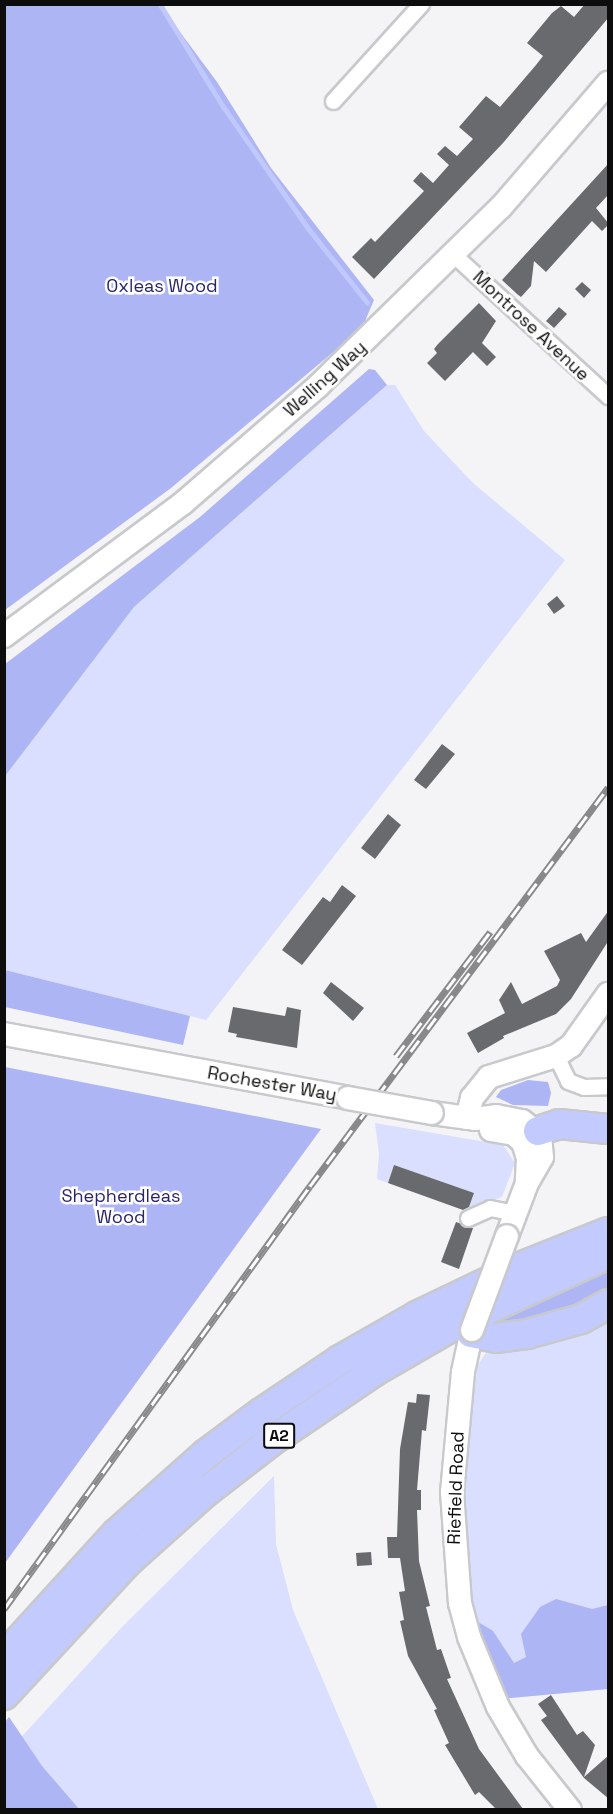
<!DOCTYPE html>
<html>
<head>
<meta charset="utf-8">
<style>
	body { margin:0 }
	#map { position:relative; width:613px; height:1814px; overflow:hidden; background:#f4f4f7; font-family:"Space Grotesk",sans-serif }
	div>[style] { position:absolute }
	.green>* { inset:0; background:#dadeff }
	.forest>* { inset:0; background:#adb5f4 }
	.stream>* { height:4.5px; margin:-2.25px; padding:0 2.25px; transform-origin:2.25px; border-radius:2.25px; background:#c1c8fb }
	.building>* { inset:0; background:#696a6d }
	.roads { filter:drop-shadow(2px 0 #c8c9cc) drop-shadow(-2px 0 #c8c9cc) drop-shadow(0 2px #c8c9cc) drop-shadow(0 -2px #c8c9cc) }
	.street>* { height:15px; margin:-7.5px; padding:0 7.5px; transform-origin:7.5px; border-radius:7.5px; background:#fff }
	.secondary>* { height:22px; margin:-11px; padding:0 11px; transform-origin:11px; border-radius:11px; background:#fff }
	.highway>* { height:28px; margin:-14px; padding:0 14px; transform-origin:14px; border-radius:14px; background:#c3cafd }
	.rail>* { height:7px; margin-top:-3.5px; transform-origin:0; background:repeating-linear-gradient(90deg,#fff 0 14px,#89898b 0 28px); box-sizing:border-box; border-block:2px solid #89898b }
	.bridges { filter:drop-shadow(2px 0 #c8c9cc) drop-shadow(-2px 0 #c8c9cc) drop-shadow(0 2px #c8c9cc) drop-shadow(0 -2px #c8c9cc) }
	.secondary-bridge>* { height:22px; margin:-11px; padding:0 11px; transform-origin:11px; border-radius:11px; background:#fff }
	span { translate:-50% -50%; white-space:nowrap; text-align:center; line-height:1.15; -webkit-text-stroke:5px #fff; paint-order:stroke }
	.shield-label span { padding:2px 4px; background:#fff; border:2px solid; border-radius:4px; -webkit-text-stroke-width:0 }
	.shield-label { font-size:16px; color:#0d0d0e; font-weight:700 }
	.park-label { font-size:18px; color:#28256d }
	.street-label { font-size:18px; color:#0d0d0e }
	.frame { position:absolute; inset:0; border:6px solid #0d0d0e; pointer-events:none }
</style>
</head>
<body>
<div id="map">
	<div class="green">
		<i style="clip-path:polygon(387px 385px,395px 385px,424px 431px,473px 483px,565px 560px,206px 1020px,5px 970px,4px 776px,134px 607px)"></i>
		<i style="clip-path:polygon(375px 1123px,503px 1145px,515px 1163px,502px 1197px,468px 1211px,474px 1193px,394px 1165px,388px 1183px,377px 1179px,379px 1154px)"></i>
		<i style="clip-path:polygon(608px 1319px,608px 1689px,501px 1699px,473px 1630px,458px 1500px,478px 1365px,485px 1354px,498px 1349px)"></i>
		<i style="clip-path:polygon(274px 1476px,276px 1544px,293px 1610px,378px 1809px,5px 1809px,4px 1756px,122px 1627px)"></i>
	</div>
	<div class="forest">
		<i style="clip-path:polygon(5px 5px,160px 5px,217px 82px,271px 168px,374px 300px,362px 328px,171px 488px,5px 610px)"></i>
		<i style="clip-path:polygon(369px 369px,375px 370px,387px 385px,134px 607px,5px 776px,5px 664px,200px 517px)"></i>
		<i style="clip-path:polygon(5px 970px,190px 1016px,183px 1045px,5px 1007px)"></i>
		<i style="clip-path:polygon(5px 1067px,321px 1129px,5px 1563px,4px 1067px)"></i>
		<i style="clip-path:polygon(528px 1080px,548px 1082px,551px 1093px,548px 1106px,513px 1105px,496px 1097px,501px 1090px)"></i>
		<i style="clip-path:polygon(608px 1272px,608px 1293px,569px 1315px,490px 1333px,495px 1322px)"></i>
		<i style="clip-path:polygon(556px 1599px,592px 1609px,608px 1605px,608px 1689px,501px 1699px,470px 1617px,493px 1631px,514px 1663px,526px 1657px,521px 1634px,540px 1607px)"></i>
		<i style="clip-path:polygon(9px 1717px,42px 1766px,79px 1809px,5px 1809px,4px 1723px)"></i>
	</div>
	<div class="stream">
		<i style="left:160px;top:4px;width:120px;rotate:58.3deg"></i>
		<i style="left:223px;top:106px;width:149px;rotate:55.1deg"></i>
		<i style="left:308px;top:228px;width:95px;rotate:51.4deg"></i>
	</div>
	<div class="building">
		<i style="clip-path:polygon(585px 4px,609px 4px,609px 17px,503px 143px,374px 279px,352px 257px,371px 238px,375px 242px,424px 191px,413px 181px,421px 172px,433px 183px,449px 165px,437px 154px,445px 146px,457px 156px,473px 139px,459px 127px,486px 96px,500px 107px,536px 65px,543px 56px,527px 43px,552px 13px,561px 6px,574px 17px)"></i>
		<i style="clip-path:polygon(609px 163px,609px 194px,596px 208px,609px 224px,602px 231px,592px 221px,546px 272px,534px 261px,531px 286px,521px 297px,517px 294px,502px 280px)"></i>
		<i style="clip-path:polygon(582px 282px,591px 290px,584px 298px,575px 289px)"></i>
		<i style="clip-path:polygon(479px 303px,496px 321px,482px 343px,496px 357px,487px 366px,473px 352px,445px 381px,427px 363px,437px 353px,434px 349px,438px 344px)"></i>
		<i style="clip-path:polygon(559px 307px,567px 314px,554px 328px,546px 321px)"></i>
		<i style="clip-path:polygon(557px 596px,565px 606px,554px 614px,547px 604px)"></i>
		<i style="clip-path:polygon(442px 744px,455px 754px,426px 789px,414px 780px)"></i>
		<i style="clip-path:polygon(388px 814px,401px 825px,375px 859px,361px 848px)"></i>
		<i style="clip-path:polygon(342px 885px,356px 896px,302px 965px,282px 950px,323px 897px,330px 902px)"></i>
		<i style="clip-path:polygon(609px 910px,609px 940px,571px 999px,556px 1014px,503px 1036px,504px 1038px,478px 1053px,467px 1033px,505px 1013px,499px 1000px,511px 982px,522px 1004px,557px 986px,560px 980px,544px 951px,581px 933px,586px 942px)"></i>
		<i style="clip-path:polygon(331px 982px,364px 1008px,353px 1021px,323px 993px)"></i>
		<i style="clip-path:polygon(233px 1007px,285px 1016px,287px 1007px,301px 1010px,297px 1048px,236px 1037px,237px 1034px,228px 1032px)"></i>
		<i style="clip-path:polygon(394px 1165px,474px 1193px,469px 1207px,463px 1210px,388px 1183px)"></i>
		<i style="clip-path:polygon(456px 1222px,473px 1228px,459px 1269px,441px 1262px)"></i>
		<i style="clip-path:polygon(417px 1394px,430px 1395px,426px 1431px,422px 1430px,417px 1490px,421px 1490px,421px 1510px,417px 1510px,419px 1561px,430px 1606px,426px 1607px,437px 1650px,441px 1649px,451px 1678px,447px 1679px,479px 1749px,523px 1809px,496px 1809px,479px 1792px,475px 1795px,445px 1745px,449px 1743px,434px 1710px,437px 1709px,408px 1656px,400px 1621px,404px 1620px,399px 1592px,405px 1591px,400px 1558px,388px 1558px,387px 1537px,397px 1537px,400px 1449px,408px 1402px,416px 1403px)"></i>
		<i style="clip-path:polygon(371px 1552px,372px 1565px,357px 1566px,356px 1553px)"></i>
		<i style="clip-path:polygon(551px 1695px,577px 1735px,583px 1731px,595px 1745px,584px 1777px,609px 1755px,609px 1799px,584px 1778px,541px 1720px,547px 1716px,538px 1704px)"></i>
	</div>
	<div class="roads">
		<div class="street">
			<i style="left:333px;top:101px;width:131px;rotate:-47.8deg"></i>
			<i style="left:454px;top:255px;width:209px;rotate:42.5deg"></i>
			<i style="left:556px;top:1056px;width:28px;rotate:64deg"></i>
			<i style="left:568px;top:1081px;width:17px;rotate:21deg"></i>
			<i style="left:584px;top:1087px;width:24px;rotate:-2deg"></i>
			<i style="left:468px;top:1218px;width:24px;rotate:-24deg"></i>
			<i style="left:490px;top:1208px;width:25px;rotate:11deg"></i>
		</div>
		<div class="secondary">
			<i style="left:4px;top:636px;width:223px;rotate:-36.6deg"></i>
			<i style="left:183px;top:503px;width:179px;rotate:-40.9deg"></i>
			<i style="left:318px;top:386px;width:256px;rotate:-44.4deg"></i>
			<i style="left:501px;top:207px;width:164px;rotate:-49.2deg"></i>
			<i style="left:4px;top:1034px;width:350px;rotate:10.5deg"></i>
			<i style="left:432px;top:1113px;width:43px;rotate:7.9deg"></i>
			<i style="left:475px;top:1119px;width:21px;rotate:-8deg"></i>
			<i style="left:496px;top:1116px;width:26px;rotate:11deg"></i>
			<i style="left:522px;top:1121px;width:23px;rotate:38deg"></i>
			<i style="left:540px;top:1135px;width:22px;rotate:85deg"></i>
			<i style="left:542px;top:1157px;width:30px;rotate:120deg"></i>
			<i style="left:527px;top:1183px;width:57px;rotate:110.7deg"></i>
			<i style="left:467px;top:1118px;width:21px;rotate:-76deg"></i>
			<i style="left:472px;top:1098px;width:27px;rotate:-51deg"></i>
			<i style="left:489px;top:1077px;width:70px;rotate:-17.4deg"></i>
			<i style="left:556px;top:1056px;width:18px;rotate:-34deg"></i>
			<i style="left:571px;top:1046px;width:64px;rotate:-54.6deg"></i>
			<i style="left:491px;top:1130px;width:23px;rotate:10deg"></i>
			<i style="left:514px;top:1134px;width:12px;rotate:42deg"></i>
			<i style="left:523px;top:1142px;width:17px;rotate:73deg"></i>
			<i style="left:528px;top:1158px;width:22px;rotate:93deg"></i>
			<i style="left:472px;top:1330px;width:43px;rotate:102.1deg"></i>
			<i style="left:463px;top:1372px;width:121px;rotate:95.2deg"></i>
			<i style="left:452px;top:1492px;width:111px;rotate:85.9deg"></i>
			<i style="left:460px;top:1603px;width:35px;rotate:75deg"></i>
			<i style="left:469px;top:1637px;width:76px;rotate:67.5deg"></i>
			<i style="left:498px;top:1707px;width:57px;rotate:59.4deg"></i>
			<i style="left:527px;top:1756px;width:69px;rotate:51.5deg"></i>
		</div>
		<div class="highway">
			<i style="left:538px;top:1131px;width:22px;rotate:-18deg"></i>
			<i style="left:559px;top:1124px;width:49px;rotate:5.8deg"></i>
			<i style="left:471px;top:1333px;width:25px;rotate:11deg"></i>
			<i style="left:496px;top:1338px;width:31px;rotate:-7deg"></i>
			<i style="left:527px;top:1334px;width:56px;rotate:-15.5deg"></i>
			<i style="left:581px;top:1319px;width:31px;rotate:-29deg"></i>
			<i style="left:4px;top:1657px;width:166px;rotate:-47.7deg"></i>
			<i style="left:116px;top:1534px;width:120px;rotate:-41.6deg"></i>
			<i style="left:206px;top:1454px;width:69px;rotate:-36.7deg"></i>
			<i style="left:261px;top:1413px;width:95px;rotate:-33.9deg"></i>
			<i style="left:340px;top:1360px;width:89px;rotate:-29.7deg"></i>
			<i style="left:417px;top:1316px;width:109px;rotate:-25.6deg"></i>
			<i style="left:515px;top:1269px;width:100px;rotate:-21.7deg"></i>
			<i style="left:4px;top:1695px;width:181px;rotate:-47.2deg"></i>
			<i style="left:127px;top:1562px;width:102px;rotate:-41.8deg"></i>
			<i style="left:203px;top:1494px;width:85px;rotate:-37.8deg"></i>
			<i style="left:270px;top:1442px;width:127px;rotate:-34.1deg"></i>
			<i style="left:375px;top:1371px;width:96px;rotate:-30deg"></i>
			<i style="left:458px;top:1323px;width:165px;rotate:-24.7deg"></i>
		</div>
	</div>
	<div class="rail">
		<i style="left:396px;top:1056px;width:156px;rotate:-52.8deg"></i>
		<i style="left:4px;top:1609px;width:522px;rotate:-54.12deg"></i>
		<i style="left:310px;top:1186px;width:498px;rotate:-53.2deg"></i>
	</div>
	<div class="bridges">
		<div class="secondary-bridge">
			<i style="left:348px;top:1098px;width:85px;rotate:10.1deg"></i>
			<i style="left:472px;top:1330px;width:100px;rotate:-69.6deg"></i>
		</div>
	</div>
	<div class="shield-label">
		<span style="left:279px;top:1436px">A2</span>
	</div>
	<div class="park-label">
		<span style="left:162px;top:286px">Oxleas Wood</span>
		<span style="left:121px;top:1207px">Shepherdleas<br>Wood</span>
	</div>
	<div class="street-label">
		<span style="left:531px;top:326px;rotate:43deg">Montrose Avenue</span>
		<span style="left:325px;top:379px;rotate:-42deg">Welling Way</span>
		<span style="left:272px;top:1084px;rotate:10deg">Rochester Way</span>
		<span style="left:456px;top:1488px;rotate:-88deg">Riefield Road</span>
	</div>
	<div class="frame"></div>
</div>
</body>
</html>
